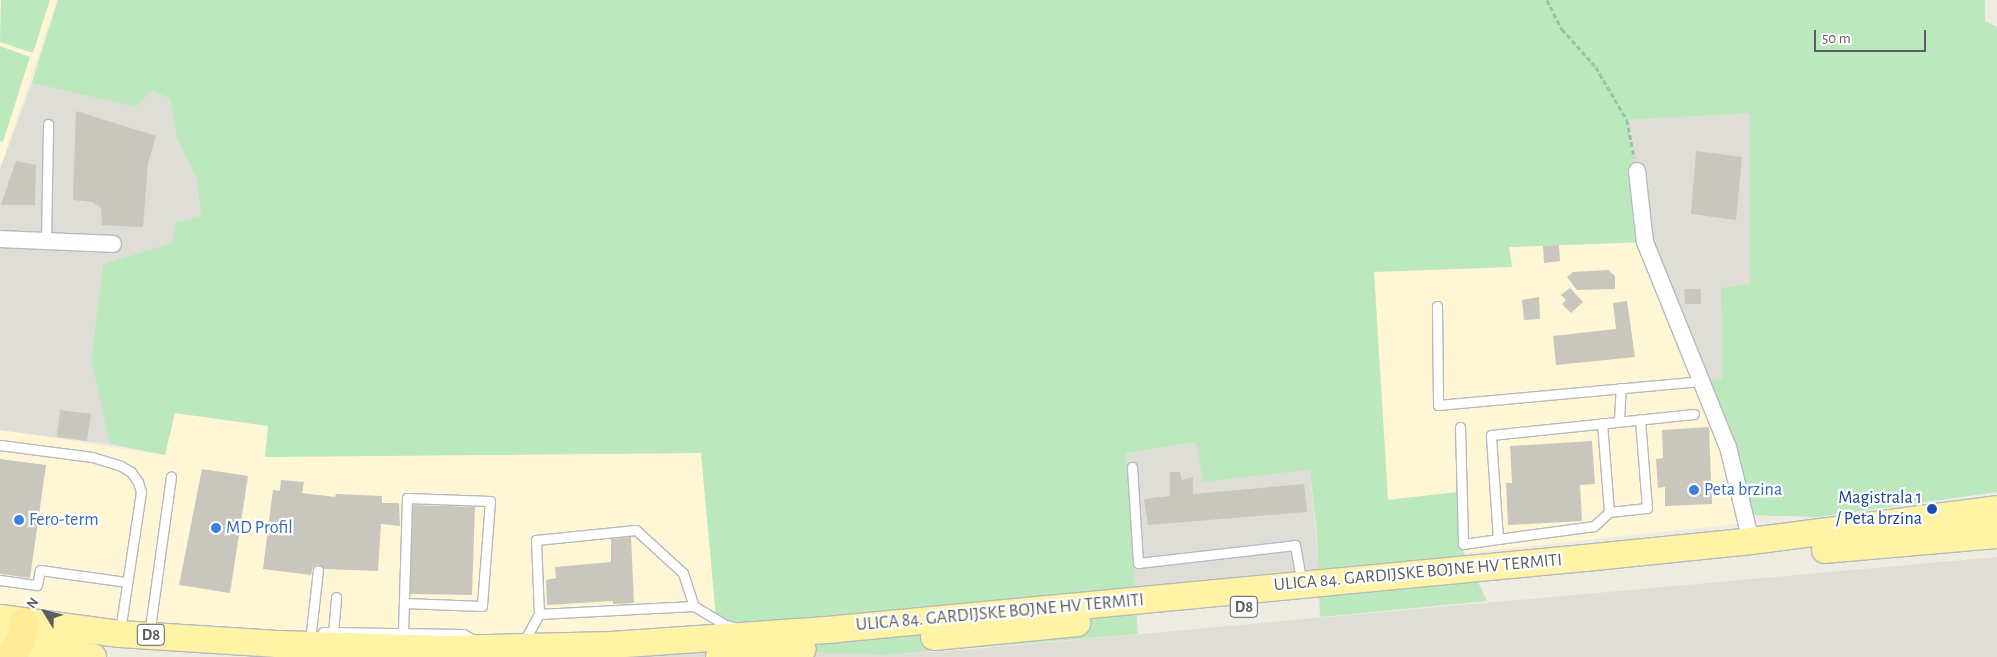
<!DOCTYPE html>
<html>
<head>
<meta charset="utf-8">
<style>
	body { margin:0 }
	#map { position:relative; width:1997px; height:657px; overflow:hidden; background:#eeebe1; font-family:"Alegreya Sans",sans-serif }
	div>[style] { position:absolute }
	.commercial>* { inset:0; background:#fff6d5 }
	.industrial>* { inset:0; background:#deddd6 }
	.green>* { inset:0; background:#bbe8bc }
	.building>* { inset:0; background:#c9c6be }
	.path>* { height:2.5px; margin-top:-1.25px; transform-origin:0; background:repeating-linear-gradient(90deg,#92c7a3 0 5px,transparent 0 7.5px) }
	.roads { filter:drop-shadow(1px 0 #b7b9bf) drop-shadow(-1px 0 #b7b9bf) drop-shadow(0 1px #b7b9bf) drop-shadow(0 -1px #b7b9bf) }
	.service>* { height:9px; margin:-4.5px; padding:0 4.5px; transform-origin:4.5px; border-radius:4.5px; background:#fff }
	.minor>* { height:16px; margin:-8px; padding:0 8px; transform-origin:8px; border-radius:8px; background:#fff }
	.primary>* { height:26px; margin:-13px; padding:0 13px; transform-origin:13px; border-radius:13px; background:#fff3a5 }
	.trunk>* { height:28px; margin:-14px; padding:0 14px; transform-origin:14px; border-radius:14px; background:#ffeb96 }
	.dots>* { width:14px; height:14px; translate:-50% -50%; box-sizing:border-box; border:2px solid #fff; border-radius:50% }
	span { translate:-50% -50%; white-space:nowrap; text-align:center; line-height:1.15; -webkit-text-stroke:4.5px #fff; paint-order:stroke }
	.shield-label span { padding:1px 4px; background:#fff; border:1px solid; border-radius:4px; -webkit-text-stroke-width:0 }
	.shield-label { font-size:16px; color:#5a5e63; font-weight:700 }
	.shop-label { font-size:18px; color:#366cbe }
	.left { translate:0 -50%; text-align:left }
	.transit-label { font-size:18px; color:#164399 }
	.right { translate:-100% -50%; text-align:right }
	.street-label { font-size:18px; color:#5a5e63 }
	.north { position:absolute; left:20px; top:587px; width:50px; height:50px; -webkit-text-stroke:4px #fff; paint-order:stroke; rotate:306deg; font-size:14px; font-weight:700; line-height:20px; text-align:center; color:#5a5e63 }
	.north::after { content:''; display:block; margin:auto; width:18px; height:22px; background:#5a5e63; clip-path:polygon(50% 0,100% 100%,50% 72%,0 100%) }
	.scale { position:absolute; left:1814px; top:30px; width:112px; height:22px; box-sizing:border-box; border:2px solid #5a5e63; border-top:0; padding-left:6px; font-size:15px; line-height:18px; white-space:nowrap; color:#5a5e63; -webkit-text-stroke:4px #fff; paint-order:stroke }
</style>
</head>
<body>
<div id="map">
	<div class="commercial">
		<i style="clip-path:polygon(0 0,57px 0,0 169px)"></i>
		<i style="clip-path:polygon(1645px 242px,1703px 381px,1746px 523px,1464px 553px,1457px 492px,1388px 500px,1374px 271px,1512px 267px,1509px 247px)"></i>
		<i style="clip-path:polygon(175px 413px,269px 426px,266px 457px,701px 453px,719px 649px,0 628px,0 430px,165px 455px)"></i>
	</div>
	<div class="industrial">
		<i style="clip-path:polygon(32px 83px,136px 107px,152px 90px,170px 99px,177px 139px,197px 179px,201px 216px,172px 243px,103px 264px,91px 359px,110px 444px,0 430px,0 169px)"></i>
		<i style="clip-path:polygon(1750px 113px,1750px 284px,1721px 288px,1722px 380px,1703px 381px,1645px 242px,1627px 120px)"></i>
		<i style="clip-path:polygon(1197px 442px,1203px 482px,1310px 470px,1319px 574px,1135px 593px,1126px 453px)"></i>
		<i style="clip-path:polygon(1997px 557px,1997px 657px,648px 657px,719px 649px,885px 655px,962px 650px)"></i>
	</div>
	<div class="green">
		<i style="clip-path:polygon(1px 0,50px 0,33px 53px,0 42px)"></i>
		<i style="clip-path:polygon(58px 0,1985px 0,1985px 21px,1997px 27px,1997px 492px,1818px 517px,1749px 515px,1703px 381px,1722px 379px,1721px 288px,1750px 284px,1750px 113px,1627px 120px,1645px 242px,1509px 247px,1512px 267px,1374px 272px,1388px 500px,1458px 492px,1464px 553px,1487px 601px,1320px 617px,1317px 535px,1310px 470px,1203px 482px,1196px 442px,1126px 453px,1138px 634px,885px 655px,719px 649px,701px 453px,265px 457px,268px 426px,175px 413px,165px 455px,110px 444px,91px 359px,103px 264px,172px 243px,176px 223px,201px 216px,197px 179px,177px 139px,170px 99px,152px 90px,136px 107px,32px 83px)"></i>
		<i style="clip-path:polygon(0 46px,30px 57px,3px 142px,0 141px)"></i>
	</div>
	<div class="building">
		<i style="clip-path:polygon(76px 111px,156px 136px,148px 163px,143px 227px,102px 225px,101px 208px,93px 202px,73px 200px)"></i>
		<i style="clip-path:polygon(1696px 151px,1742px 157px,1736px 220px,1691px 214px)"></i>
		<i style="clip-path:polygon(16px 161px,36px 165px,35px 205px,1px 205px)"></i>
		<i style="clip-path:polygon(1559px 245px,1560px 261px,1544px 263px,1543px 246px)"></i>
		<i style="clip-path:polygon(1608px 270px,1615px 276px,1615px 289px,1577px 290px,1567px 277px,1573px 272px)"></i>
		<i style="clip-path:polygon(1570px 288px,1583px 302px,1571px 313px,1562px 304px,1566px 300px,1561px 295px)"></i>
		<i style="clip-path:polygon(1684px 289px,1701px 289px,1701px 304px,1685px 304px)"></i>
		<i style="clip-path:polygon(1539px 297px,1540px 319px,1524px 320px,1522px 300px)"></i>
		<i style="clip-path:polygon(1627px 301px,1635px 357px,1556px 365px,1553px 336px,1616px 329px,1613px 303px)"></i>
		<i style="clip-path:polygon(60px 410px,91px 414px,87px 441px,57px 437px)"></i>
		<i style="clip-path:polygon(1709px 427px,1712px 504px,1665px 506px,1665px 487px,1658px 488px,1656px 459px,1663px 458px,1662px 430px)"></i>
		<i style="clip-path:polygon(1592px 441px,1595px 484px,1580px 485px,1582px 521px,1508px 525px,1506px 483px,1512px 483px,1510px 446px)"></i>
		<i style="clip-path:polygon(0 459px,46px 465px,30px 578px,0 574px)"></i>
		<i style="clip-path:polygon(202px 469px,248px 476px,230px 593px,179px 585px)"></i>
		<i style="clip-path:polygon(1170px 472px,1180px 472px,1182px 480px,1193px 477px,1193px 494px,1304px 484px,1307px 512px,1148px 525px,1144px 499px,1170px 496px)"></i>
		<i style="clip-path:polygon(281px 480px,304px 482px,302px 493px,335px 497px,336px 494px,382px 496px,382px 503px,399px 503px,400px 526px,381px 524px,378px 571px,324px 569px,318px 564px,313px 567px,311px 575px,263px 569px,273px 490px,280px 491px)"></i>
		<i style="clip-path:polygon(413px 505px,475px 507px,472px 595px,410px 594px)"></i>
		<i style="clip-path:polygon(631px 537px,634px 603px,613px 604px,613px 601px,547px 605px,546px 580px,556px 578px,555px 567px,611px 562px,611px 539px)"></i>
	</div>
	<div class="path">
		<i style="left:1547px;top:0;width:33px;rotate:63deg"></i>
		<i style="left:1562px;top:29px;width:51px;rotate:48.2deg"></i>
		<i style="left:1596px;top:67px;width:61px;rotate:59.7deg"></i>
		<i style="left:1627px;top:120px;width:38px;rotate:79deg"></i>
	</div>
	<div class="roads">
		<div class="service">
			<i style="left:46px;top:242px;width:118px;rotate:-89deg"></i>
			<i style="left:1437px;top:306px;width:99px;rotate:89.4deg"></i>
			<i style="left:1438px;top:405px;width:266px;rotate:-5.2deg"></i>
			<i style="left:1619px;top:421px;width:33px;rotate:-87deg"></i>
			<i style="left:1602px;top:423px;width:89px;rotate:85.5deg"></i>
			<i style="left:1609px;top:512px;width:38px;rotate:-6deg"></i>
			<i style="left:1647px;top:508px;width:89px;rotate:-94.5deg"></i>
			<i style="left:1460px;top:427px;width:117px;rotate:88.5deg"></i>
			<i style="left:1463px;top:544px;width:35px;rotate:-8deg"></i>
			<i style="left:0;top:445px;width:93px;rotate:7.4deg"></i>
			<i style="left:92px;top:457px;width:30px;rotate:17deg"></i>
			<i style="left:121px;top:466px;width:12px;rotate:31deg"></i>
			<i style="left:131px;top:472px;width:12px;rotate:55deg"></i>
			<i style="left:138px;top:482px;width:10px;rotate:73deg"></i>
			<i style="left:141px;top:492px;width:141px;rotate:98.6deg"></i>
			<i style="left:1132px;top:467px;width:96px;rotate:86.4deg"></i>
			<i style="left:1138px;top:563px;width:158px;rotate:-6.5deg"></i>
			<i style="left:1295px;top:545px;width:39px;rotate:80deg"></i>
			<i style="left:1609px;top:512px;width:21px;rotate:137deg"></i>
			<i style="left:1594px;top:526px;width:97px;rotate:172.3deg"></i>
			<i style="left:1498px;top:539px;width:104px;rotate:-93.9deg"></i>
			<i style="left:1491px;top:435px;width:204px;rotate:-5.9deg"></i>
			<i style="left:0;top:580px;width:37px;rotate:8deg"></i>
			<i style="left:37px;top:585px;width:15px;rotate:-79deg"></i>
			<i style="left:40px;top:570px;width:88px;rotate:7.9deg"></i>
			<i style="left:539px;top:614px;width:74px;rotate:-92.3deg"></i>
			<i style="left:536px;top:540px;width:100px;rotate:-5.7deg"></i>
			<i style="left:636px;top:530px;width:64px;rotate:42.5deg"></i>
			<i style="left:683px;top:573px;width:35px;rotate:72deg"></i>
			<i style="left:311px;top:632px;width:62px;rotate:-83.6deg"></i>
			<i style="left:323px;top:632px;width:140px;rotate:0.8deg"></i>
			<i style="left:463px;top:634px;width:13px;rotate:29deg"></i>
			<i style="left:333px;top:633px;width:36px;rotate:-85deg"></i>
			<i style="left:403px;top:633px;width:135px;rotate:-88.3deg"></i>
			<i style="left:407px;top:498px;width:83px;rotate:2.1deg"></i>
			<i style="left:490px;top:501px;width:105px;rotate:94.4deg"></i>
			<i style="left:482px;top:606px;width:78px;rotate:-177.8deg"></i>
			<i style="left:149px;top:635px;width:160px;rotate:-82.1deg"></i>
			<i style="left:523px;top:643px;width:33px;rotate:-61deg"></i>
			<i style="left:539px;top:614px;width:155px;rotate:-3deg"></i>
			<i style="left:694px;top:606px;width:37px;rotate:31deg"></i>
			<i style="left:726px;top:625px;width:8px;rotate:14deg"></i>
		</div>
		<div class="minor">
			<i style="left:1637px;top:171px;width:71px;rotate:83.6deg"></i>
			<i style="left:1645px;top:242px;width:221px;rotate:68deg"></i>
			<i style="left:1728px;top:447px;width:97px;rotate:76.3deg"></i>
			<i style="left:0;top:239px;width:113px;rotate:2.5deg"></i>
		</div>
		<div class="primary">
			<i style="left:1825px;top:550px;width:173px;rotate:-5deg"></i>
			<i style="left:0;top:618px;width:121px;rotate:7.6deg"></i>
			<i style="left:120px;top:634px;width:158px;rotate:3.6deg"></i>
			<i style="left:278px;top:644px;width:168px;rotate:1.7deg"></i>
			<i style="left:446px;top:649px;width:165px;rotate:-1.4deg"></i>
			<i style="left:611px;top:645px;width:227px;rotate:-4deg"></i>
			<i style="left:837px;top:629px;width:751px;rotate:-5.42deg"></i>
			<i style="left:1585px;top:558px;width:167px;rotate:-5.8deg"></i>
			<i style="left:1751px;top:541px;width:248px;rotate:-7.4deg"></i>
			<i style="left:934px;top:637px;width:144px;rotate:-5.6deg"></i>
			<i style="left:0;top:638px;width:95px;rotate:11.5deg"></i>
			<i style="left:719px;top:657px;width:84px;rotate:-5.4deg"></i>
		</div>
		<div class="trunk">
			<i style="left:9px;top:657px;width:18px;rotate:-52deg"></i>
			<i style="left:20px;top:643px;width:21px;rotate:-79deg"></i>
		</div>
	</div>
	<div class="dots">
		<i style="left:1694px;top:490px;background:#3f7fe0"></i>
		<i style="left:1932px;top:509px;background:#1a4fb4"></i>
		<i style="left:19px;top:520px;background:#3f7fe0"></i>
		<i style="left:216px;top:528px;background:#3f7fe0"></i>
	</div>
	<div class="shield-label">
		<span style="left:1244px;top:607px">D8</span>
		<span style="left:151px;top:635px">D8</span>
	</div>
	<div class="shop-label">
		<span class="left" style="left:1704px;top:490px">Peta brzina</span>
		<span class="left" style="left:29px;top:520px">Fero-term</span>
		<span class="left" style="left:226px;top:528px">MD Profil</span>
	</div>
	<div class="transit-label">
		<span class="right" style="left:1922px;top:509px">Magistrala 1<br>/ Peta brzina</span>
	</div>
	<div class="street-label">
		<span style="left:1418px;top:573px;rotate:-5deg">ULICA 84. GARDIJSKE BOJNE HV TERMITI</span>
		<span style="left:1000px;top:613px;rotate:-5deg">ULICA 84. GARDIJSKE BOJNE HV TERMITI</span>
	</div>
	<div class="north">N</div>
	<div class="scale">50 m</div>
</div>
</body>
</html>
